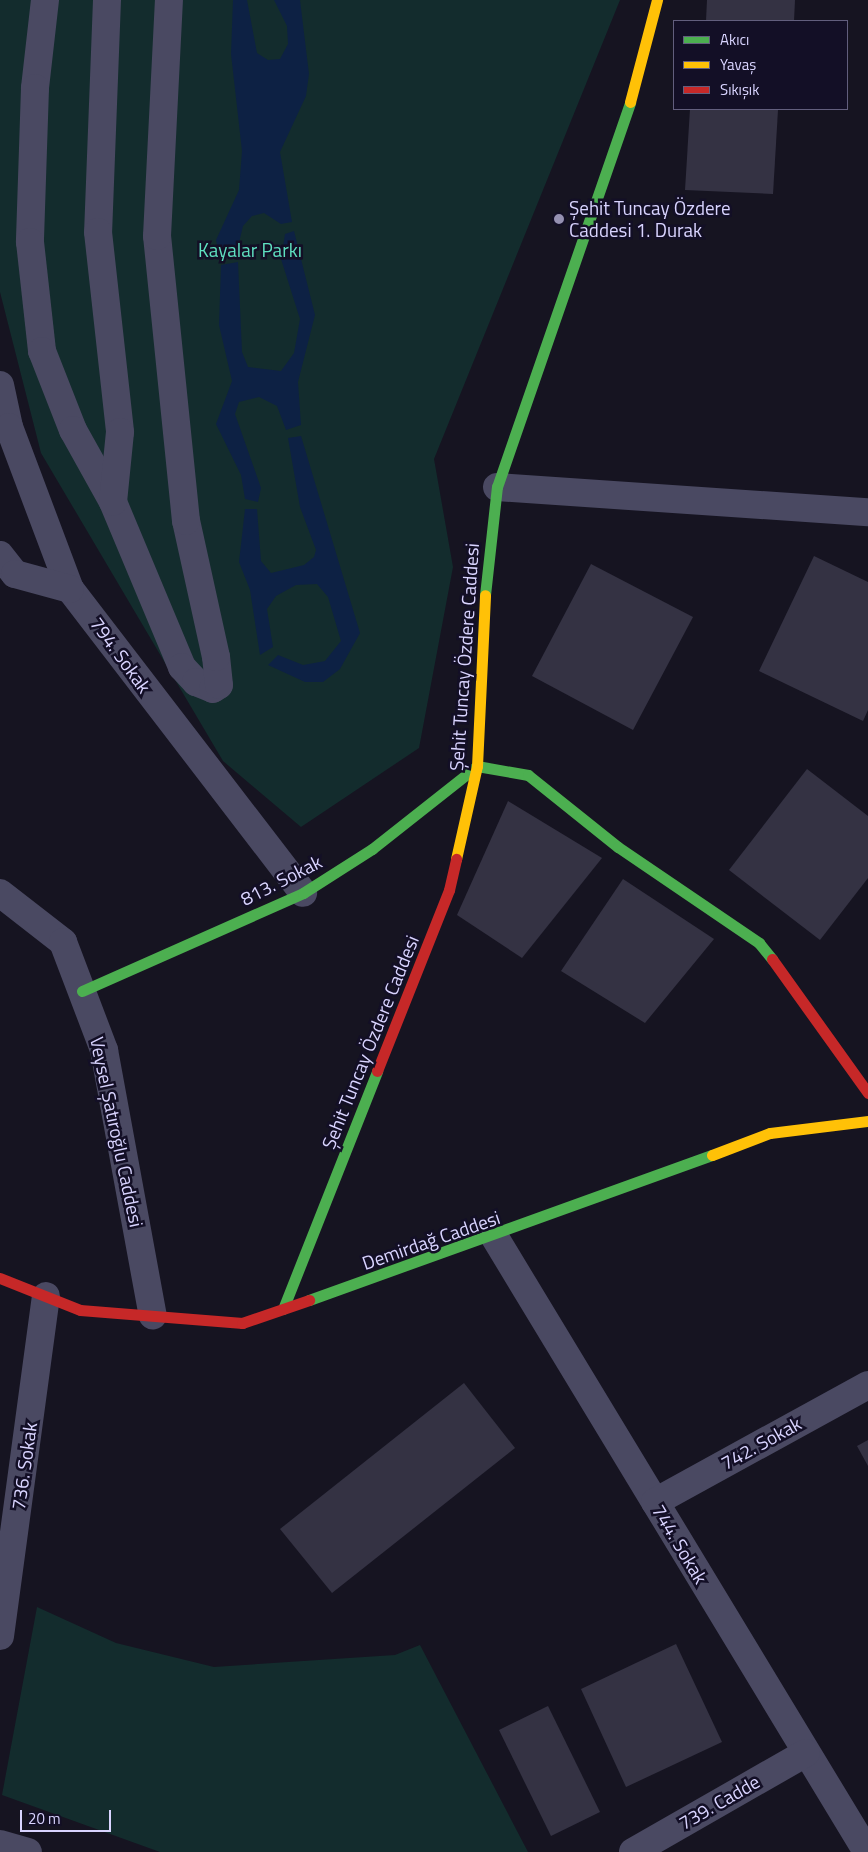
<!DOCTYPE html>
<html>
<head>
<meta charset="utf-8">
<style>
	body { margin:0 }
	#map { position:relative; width:868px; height:1852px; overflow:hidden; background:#161421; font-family:"Titillium Web",sans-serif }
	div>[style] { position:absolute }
	.green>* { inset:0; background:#132c2d }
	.water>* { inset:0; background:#0d2144 }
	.building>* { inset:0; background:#343243 }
	.street>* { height:28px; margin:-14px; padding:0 14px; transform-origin:14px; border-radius:14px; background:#4a4962 }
	.fast>* { height:11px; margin:-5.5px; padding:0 5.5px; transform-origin:5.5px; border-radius:5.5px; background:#4caf50 }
	.slow>* { height:11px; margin:-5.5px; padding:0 5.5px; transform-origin:5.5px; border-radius:5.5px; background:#ffc107 }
	.jam>* { height:11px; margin:-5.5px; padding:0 5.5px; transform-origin:5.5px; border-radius:5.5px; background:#c62828 }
	.dots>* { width:14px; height:14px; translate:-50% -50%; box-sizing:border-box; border:2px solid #130f26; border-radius:50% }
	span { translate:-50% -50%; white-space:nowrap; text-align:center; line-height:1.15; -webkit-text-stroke:5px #130f26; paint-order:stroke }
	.poi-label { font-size:19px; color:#d9d4ff }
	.left { translate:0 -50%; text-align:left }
	.park-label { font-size:19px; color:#5fe0c0 }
	.street-label { font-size:19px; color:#d9d4ff }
	.legend { position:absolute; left:673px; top:20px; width:175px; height:90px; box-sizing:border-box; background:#130f26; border:1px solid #625e7d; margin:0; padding:6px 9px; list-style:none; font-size:15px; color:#d9d4ff }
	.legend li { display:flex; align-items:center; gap:10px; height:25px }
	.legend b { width:25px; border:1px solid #625e7d }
	.scale { position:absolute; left:20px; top:1810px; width:91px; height:22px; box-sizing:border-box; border:2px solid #d9d4ff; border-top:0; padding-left:6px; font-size:15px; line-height:18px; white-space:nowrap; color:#d9d4ff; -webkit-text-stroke:4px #130f26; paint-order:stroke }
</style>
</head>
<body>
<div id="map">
	<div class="green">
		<i style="clip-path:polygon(0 0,620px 0,434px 459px,453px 567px,419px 748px,301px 827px,223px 761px,41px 453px,0 292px)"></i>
		<i style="clip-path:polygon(37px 1607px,116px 1643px,214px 1667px,395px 1655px,420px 1645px,528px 1852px,160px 1852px,2px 1795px)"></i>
	</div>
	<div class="water">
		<i style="clip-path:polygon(233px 0,247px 0,257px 53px,268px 60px,280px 59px,288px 44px,287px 26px,274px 0,300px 0,309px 74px,306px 96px,280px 152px,292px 222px,281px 224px,264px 213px,252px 216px,243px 226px,237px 251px,219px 254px,216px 240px,239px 190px,242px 151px,231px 54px)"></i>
		<i style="clip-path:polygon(294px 231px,315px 315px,298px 382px,301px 425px,286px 430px,277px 406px,259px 397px,239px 402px,235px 414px,261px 488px,258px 502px,245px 499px,241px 475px,216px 424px,232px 381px,219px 325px,221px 265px,238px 262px,242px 352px,248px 367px,281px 371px,294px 353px,300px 319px,281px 259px,285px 234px)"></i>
		<i style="clip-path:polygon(301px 436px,360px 633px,340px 669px,323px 682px,305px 682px,268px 665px,278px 655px,303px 665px,325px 661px,341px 641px,328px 597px,317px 584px,296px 585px,276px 596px,267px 609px,273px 647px,260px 655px,250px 590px,239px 562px,245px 509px,257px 509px,261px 561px,271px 573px,304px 565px,314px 557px,316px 550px,300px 507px,288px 438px)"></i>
	</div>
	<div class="building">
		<i style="clip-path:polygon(707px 0,795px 0,794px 21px,706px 21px)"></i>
		<i style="clip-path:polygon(690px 109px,778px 110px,773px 194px,685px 190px)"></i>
		<i style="clip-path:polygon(814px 556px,868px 582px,868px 710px,863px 721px,759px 671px)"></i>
		<i style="clip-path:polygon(591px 564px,693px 617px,633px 730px,532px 676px)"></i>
		<i style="clip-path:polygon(807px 769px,868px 816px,868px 878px,820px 940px,729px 870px)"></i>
		<i style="clip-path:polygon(508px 801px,602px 858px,522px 958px,457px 915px)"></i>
		<i style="clip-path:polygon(623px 879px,714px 939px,645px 1023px,561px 971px)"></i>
		<i style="clip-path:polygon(464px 1383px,515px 1448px,332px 1593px,280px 1529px)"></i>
		<i style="clip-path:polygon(868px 1440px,868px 1466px,857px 1446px)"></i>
		<i style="clip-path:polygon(676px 1644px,722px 1742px,626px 1787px,581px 1689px)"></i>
		<i style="clip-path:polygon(548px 1706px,600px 1812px,551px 1836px,499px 1730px)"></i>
	</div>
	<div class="street">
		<i style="left:45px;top:0;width:89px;rotate:96.5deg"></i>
		<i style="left:35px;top:88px;width:154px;rotate:91.9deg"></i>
		<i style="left:30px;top:242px;width:110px;rotate:83.7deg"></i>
		<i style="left:42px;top:351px;width:85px;rotate:68.6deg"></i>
		<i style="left:73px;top:430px;width:82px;rotate:60.9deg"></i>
		<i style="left:113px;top:502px;width:179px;rotate:67.3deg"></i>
		<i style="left:182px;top:667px;width:21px;rotate:47deg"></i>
		<i style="left:196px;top:682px;width:18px;rotate:22deg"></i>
		<i style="left:213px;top:689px;width:7px;rotate:-34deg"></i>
		<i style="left:219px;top:685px;width:28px;rotate:-96deg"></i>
		<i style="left:216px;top:657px;width:139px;rotate:-102.4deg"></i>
		<i style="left:186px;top:521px;width:286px;rotate:-95.8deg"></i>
		<i style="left:157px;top:236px;width:236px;rotate:-87.1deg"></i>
		<i style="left:107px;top:0;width:232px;rotate:92.2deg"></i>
		<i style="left:98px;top:232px;width:201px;rotate:83.7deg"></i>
		<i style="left:120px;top:432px;width:70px;rotate:95.7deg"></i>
		<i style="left:0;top:385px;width:43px;rotate:77.9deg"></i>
		<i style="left:9px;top:427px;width:173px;rotate:69.4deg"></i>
		<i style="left:70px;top:589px;width:383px;rotate:52.5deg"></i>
		<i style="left:497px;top:487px;width:372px;rotate:3.9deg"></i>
		<i style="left:0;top:555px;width:24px;rotate:52deg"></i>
		<i style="left:15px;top:574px;width:57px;rotate:15.3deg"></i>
		<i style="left:0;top:893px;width:80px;rotate:37.9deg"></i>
		<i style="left:63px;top:942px;width:116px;rotate:69.2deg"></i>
		<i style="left:104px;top:1050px;width:270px;rotate:79.6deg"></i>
		<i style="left:494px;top:1236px;width:720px;rotate:58.8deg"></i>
		<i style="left:655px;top:1502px;width:243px;rotate:-28.8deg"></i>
		<i style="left:0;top:1636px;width:343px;rotate:-82.3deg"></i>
		<i style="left:0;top:1844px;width:29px;rotate:16deg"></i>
		<i style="left:633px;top:1852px;width:199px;rotate:-29.8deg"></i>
	</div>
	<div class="fast">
		<i style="left:485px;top:595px;width:109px;rotate:-83.7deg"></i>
		<i style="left:497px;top:487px;width:407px;rotate:-70.9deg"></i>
		<i style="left:477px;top:766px;width:52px;rotate:10deg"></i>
		<i style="left:528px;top:775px;width:115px;rotate:38.7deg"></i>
		<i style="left:618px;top:847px;width:171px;rotate:34.2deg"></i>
		<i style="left:759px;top:943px;width:21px;rotate:51deg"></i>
		<i style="left:82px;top:991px;width:242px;rotate:-23.9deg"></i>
		<i style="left:303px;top:893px;width:82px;rotate:-32.5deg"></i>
		<i style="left:372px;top:849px;width:134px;rotate:-38.3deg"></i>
		<i style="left:309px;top:1300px;width:428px;rotate:-19.8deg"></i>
		<i style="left:283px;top:1309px;width:256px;rotate:-68.4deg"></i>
	</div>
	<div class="slow">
		<i style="left:630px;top:102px;width:106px;rotate:-75.2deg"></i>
		<i style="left:456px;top:859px;width:95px;rotate:-77.3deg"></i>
		<i style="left:477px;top:766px;width:171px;rotate:-87.3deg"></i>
		<i style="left:712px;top:1155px;width:62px;rotate:-20.8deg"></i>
		<i style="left:770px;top:1133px;width:99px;rotate:-7deg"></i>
	</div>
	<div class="jam">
		<i style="left:772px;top:959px;width:165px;rotate:54.4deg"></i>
		<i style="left:377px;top:1071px;width:195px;rotate:-68.3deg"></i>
		<i style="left:449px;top:890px;width:32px;rotate:-77deg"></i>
		<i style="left:0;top:1278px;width:86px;rotate:21.8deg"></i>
		<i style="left:80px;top:1310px;width:163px;rotate:4.6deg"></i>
		<i style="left:242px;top:1323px;width:71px;rotate:-18.9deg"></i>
	</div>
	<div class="dots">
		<i style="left:559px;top:219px;background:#9591b1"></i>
	</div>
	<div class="poi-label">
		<span class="left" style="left:569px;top:219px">Şehit Tuncay Özdere<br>Caddesi 1. Durak</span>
	</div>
	<div class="park-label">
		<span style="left:250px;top:250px">Kayalar Parkı</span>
	</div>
	<div class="street-label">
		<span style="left:121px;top:655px;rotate:54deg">794. Sokak</span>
		<span style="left:464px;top:657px;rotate:-86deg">Şehit Tuncay Özdere Caddesi</span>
		<span style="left:281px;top:880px;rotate:-27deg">813. Sokak</span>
		<span style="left:370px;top:1042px;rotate:-68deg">Şehit Tuncay Özdere Caddesi</span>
		<span style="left:117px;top:1132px;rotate:78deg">Veysel Şatıroğlu Caddesi</span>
		<span style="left:431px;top:1240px;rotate:-19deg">Demirdağ Caddesi</span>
		<span style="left:761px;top:1443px;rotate:-29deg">742. Sokak</span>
		<span style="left:24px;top:1466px;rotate:-82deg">736. Sokak</span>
		<span style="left:680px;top:1544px;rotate:59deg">744. Sokak</span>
		<span style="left:719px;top:1802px;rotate:-30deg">739. Cadde</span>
	</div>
	<ul class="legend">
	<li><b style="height:6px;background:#4caf50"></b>Akıcı</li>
	<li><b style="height:6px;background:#ffc107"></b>Yavaş</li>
	<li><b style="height:6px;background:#c62828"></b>Sıkışık</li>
	</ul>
	<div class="scale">20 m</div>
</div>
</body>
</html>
